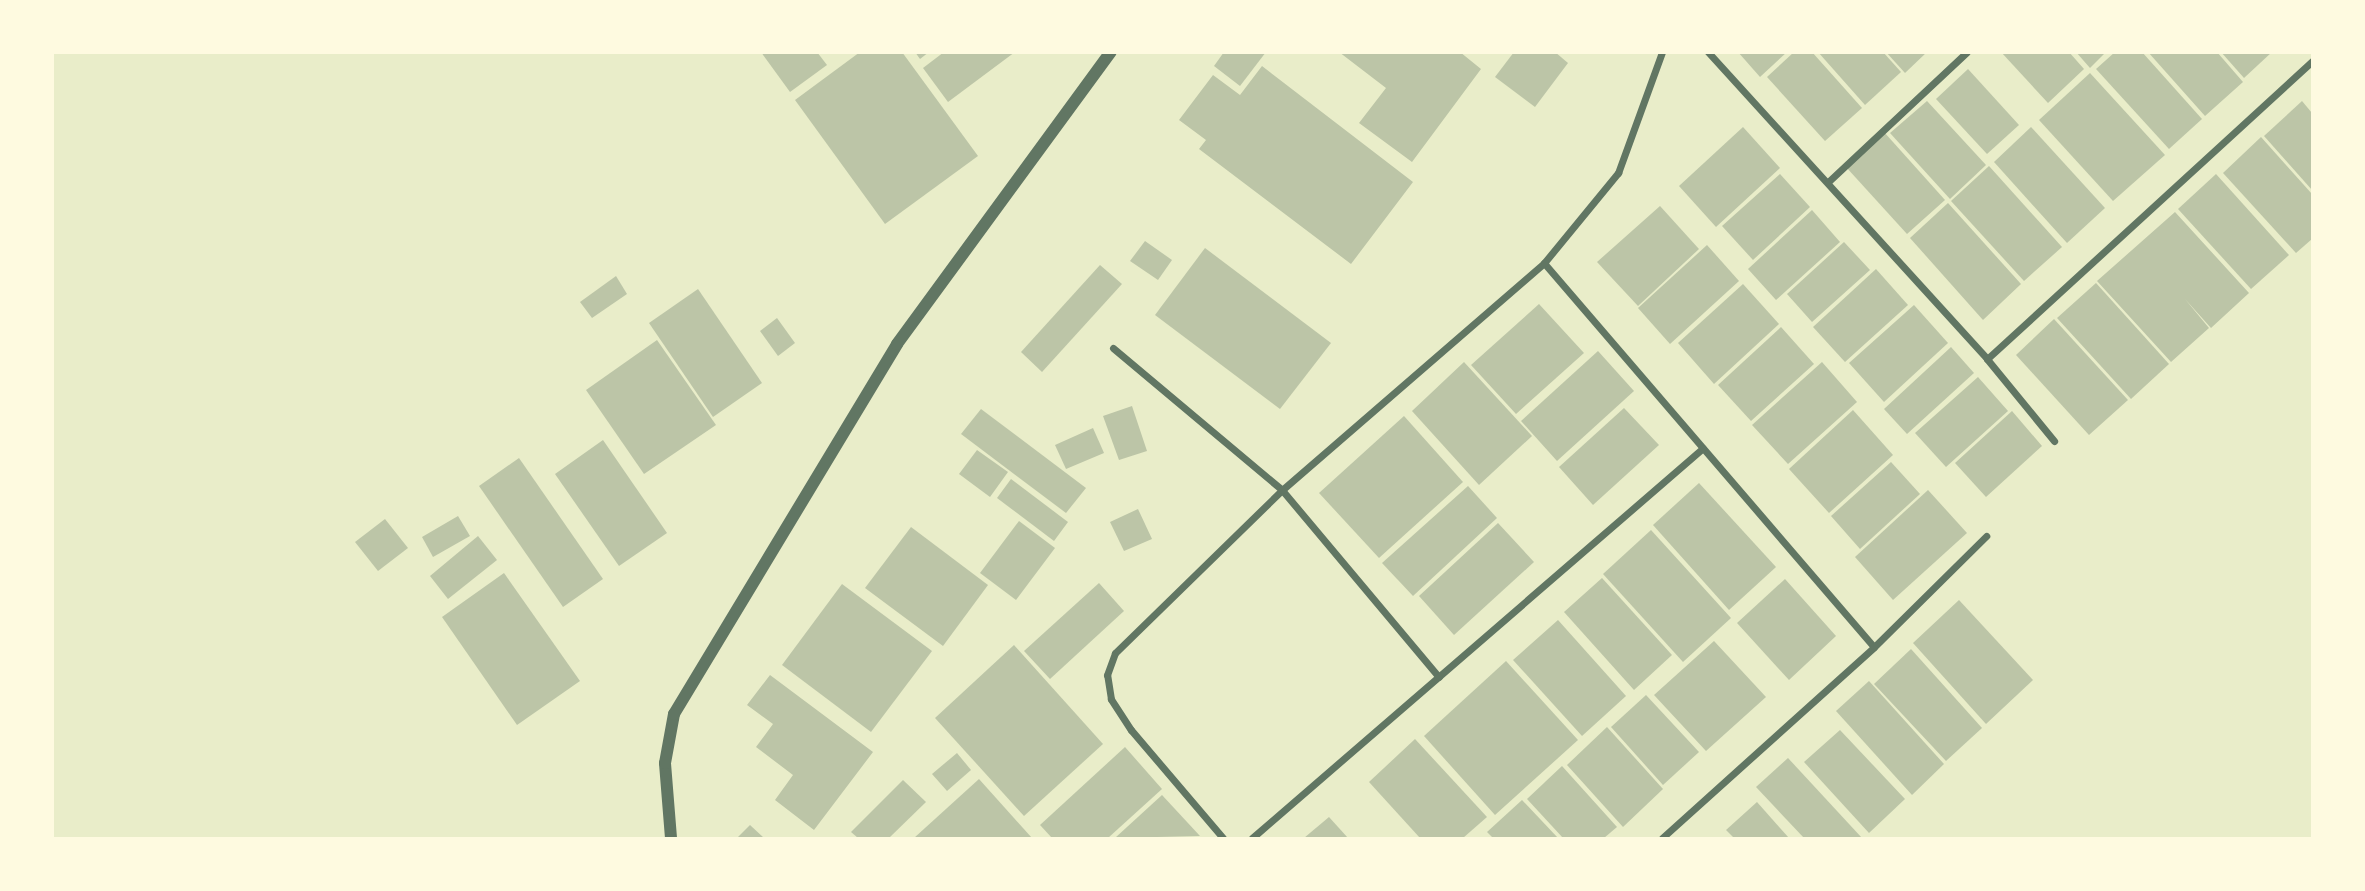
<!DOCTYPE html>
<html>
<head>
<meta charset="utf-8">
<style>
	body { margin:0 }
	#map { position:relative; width:2365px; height:891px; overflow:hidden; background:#e9edc9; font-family:"Work Sans",sans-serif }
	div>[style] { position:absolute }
	.building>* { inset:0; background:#bcc5a7 }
	.minor>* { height:7px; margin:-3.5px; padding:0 3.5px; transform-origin:3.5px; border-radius:3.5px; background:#617663 }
	.tertiary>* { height:12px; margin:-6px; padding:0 6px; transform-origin:6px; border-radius:6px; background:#617663 }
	span { translate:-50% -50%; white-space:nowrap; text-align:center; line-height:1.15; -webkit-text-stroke:7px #fefae0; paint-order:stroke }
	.frame { position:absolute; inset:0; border:54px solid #fefae0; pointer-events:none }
</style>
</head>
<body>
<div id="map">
	<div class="building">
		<i style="clip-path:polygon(761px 52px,817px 52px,827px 65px,790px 92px)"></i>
		<i style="clip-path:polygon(860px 52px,902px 52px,978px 156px,885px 224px,795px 100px)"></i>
		<i style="clip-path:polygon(915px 52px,929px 52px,920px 59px)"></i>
		<i style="clip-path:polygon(944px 52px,1015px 52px,948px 102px,923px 68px)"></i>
		<i style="clip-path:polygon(1224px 52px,1266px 52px,1240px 86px,1214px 66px)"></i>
		<i style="clip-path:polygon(1339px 52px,1460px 52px,1481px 69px,1412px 162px,1359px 123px,1386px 88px)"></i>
		<i style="clip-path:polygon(1514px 52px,1555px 52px,1568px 63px,1535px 107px,1495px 77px)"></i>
		<i style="clip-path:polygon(1738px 52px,1787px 52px,1760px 77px)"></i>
		<i style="clip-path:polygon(1794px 52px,1812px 52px,1862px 108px,1825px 141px,1767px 77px)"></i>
		<i style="clip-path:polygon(1818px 52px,1883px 52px,1901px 72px,1865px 105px)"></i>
		<i style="clip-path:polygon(1886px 52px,1927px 52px,1905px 73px)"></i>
		<i style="clip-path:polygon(2001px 52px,2069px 52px,2084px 69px,2048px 103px)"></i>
		<i style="clip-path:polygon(2076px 52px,2106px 52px,2090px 68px)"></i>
		<i style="clip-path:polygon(2115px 52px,2142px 52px,2202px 119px,2169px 149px,2096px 69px)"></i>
		<i style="clip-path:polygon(2148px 52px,2217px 52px,2243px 82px,2205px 116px)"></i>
		<i style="clip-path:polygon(2221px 52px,2272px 52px,2244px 78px)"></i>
		<i style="clip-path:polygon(1262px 66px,1413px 182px,1351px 264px,1199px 149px,1206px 140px,1179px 120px,1213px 75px,1240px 95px)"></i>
		<i style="clip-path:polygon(1968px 69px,2019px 125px,1987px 154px,1936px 99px)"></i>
		<i style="clip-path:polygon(2090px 73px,2165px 155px,2113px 201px,2039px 120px)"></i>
		<i style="clip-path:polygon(1927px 101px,1986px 165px,1950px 199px,1890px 133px)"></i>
		<i style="clip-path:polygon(2302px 101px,2312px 113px,2312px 190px,2264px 136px)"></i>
		<i style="clip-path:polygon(1743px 127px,1780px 168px,1716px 227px,1679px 186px)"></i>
		<i style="clip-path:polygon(2031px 127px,2105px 208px,2067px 243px,1994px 162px)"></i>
		<i style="clip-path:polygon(1884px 132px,1945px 200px,1907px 234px,1846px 167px)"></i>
		<i style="clip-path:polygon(2261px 137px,2312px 194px,2312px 239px,2296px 253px,2223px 173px)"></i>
		<i style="clip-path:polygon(1989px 166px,2062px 247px,2024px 281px,1951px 201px)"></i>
		<i style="clip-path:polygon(1780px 174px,1810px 207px,1753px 260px,1722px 226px)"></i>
		<i style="clip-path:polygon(2216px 174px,2289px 255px,2251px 289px,2178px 209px)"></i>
		<i style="clip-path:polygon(1948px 203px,2021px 284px,1983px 320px,1910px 238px)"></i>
		<i style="clip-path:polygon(1660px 206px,1699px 249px,1638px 306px,1597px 262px)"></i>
		<i style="clip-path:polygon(1812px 210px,1840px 242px,1776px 300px,1748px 269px)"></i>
		<i style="clip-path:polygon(2175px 212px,2249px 293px,2211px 328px,2185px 299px,2209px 328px,2171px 362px,2097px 281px)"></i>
		<i style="clip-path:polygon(1145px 241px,1172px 260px,1158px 280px,1130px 261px)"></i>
		<i style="clip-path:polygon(1844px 242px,1870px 270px,1812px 322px,1787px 294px)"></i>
		<i style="clip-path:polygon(1707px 245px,1739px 281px,1670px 344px,1638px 308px)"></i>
		<i style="clip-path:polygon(1205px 248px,1331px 343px,1280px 409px,1155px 315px)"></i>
		<i style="clip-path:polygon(1100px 265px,1122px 284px,1042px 372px,1021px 352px)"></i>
		<i style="clip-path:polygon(1876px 269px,1908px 305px,1845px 362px,1813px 327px)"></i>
		<i style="clip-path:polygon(616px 276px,627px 294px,592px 318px,580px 302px)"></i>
		<i style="clip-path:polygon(2096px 283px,2169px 364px,2131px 399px,2057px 318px)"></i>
		<i style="clip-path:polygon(1743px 284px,1779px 324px,1714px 384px,1678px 343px)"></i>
		<i style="clip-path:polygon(698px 289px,762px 383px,713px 417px,649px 323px)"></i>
		<i style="clip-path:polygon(1539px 304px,1584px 353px,1516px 414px,1471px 365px)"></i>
		<i style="clip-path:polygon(1914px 305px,1948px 343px,1884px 402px,1849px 363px)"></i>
		<i style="clip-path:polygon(777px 318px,795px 343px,778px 356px,760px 331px)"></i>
		<i style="clip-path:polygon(2054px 319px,2128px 400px,2089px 435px,2016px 355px)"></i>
		<i style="clip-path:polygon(1781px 327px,1814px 364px,1751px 421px,1718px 385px)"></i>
		<i style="clip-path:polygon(657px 340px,716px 425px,644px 474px,586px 390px)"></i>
		<i style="clip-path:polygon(1951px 347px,1974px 373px,1907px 434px,1884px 409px)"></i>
		<i style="clip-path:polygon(1598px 351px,1634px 391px,1557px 461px,1521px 421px)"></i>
		<i style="clip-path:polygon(1464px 362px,1532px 436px,1479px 485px,1412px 411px)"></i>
		<i style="clip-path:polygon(1822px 362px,1857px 402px,1788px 464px,1752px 425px)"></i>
		<i style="clip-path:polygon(1978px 377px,2008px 411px,1946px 467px,1915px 433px)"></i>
		<i style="clip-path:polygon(1132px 406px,1147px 451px,1119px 460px,1103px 416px)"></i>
		<i style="clip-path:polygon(1624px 408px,1659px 445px,1593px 505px,1559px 467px)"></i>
		<i style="clip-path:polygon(981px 409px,1086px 488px,1066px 513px,961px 434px)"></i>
		<i style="clip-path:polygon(1853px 410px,1893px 455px,1829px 513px,1789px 469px)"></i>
		<i style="clip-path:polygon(2012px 411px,2042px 446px,1986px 497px,1955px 463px)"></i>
		<i style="clip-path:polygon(1404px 416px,1463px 482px,1379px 558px,1319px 493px)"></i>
		<i style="clip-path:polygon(1093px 428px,1104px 453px,1066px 469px,1055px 445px)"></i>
		<i style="clip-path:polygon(603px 440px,667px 533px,619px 566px,555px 474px)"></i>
		<i style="clip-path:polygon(977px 450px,1008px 472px,990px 497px,959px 474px)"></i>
		<i style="clip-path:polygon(519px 458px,603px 579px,563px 607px,479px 486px)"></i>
		<i style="clip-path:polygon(1891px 462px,1920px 494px,1860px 549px,1831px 516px)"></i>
		<i style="clip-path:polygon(1011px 479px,1068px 522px,1054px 541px,997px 498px)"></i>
		<i style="clip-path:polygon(1699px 483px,1776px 567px,1729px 610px,1653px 525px)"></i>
		<i style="clip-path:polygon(1468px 486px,1497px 518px,1413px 596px,1382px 563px)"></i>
		<i style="clip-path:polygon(1928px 490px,1967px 533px,1893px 600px,1855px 557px)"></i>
		<i style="clip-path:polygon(1138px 509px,1152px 539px,1124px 551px,1110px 522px)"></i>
		<i style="clip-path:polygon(458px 516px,470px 536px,433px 557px,422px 537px)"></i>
		<i style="clip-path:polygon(385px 519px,408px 548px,378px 571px,355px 542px)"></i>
		<i style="clip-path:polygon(1019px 521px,1055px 548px,1016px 600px,980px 573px)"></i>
		<i style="clip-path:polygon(1498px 523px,1534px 562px,1454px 635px,1419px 596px)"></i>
		<i style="clip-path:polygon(911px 527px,988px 585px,943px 646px,865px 588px)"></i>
		<i style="clip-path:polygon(1651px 530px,1731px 618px,1683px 662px,1603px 574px)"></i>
		<i style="clip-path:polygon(478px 536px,497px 560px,448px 599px,430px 576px)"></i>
		<i style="clip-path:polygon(504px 573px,580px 681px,517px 725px,442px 617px)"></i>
		<i style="clip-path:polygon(1602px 578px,1672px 655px,1634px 690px,1564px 612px)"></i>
		<i style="clip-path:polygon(1785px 579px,1836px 636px,1789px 680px,1737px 623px)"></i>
		<i style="clip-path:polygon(1099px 583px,1124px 611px,1050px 679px,1024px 651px)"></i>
		<i style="clip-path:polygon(842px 584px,932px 651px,871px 732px,782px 665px)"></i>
		<i style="clip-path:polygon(1959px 600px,2033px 680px,1986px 724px,1913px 643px)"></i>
		<i style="clip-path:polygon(1558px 620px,1626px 696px,1582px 736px,1513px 660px)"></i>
		<i style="clip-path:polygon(1714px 641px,1766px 697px,1706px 751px,1654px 695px)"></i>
		<i style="clip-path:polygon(1014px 645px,1103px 744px,1024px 816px,935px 718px)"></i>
		<i style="clip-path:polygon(1911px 649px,1982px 728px,1946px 761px,1874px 684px)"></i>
		<i style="clip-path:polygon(1506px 661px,1578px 740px,1495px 815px,1424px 736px)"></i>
		<i style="clip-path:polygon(770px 675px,873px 752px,814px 830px,775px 800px,793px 775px,756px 747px,773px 724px,747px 705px)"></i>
		<i style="clip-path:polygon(1869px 681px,1944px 764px,1912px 795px,1836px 711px)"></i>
		<i style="clip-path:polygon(1646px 695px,1699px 752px,1663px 785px,1611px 727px)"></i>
		<i style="clip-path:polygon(1607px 727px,1663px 789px,1623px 827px,1567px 765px)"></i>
		<i style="clip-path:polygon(1840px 730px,1905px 799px,1869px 833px,1804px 762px)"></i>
		<i style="clip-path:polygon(1415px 739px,1487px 817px,1463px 838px,1420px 838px,1369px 782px)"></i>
		<i style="clip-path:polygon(1125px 747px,1162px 789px,1108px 838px,1052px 838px,1040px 825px)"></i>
		<i style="clip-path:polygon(957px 753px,971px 770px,947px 791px,932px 774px)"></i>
		<i style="clip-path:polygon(1788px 758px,1862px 838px,1804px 838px,1756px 787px)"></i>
		<i style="clip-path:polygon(1562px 766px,1617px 827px,1604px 838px,1563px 838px,1527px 799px)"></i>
		<i style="clip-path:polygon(979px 779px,1032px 838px,914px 838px)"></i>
		<i style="clip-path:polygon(903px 780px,926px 802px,889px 838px,858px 838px,851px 832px)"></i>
		<i style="clip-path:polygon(1162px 795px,1200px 836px,1115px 838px)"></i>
		<i style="clip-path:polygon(1522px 800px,1558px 838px,1493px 838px,1487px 832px)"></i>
		<i style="clip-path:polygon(1757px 802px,1789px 838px,1734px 838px,1726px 830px)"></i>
		<i style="clip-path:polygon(1329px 817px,1348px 838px,1304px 838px)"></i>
		<i style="clip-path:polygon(750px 825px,764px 838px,737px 838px)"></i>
	</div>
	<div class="minor">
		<i style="left:1708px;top:52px;width:415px;rotate:47.7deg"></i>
		<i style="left:1987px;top:359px;width:106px;rotate:50.7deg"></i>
		<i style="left:1828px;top:182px;width:190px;rotate:-43.1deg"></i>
		<i style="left:1544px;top:263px;width:506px;rotate:49.33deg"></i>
		<i style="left:1113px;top:348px;width:221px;rotate:40deg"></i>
		<i style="left:1282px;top:490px;width:244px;rotate:50deg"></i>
		<i style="left:1987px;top:359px;width:441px;rotate:-42.5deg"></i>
		<i style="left:1223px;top:838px;width:142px;rotate:-130.4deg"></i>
		<i style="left:1131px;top:730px;width:37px;rotate:-123deg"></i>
		<i style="left:1111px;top:699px;width:24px;rotate:-99deg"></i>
		<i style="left:1107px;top:675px;width:23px;rotate:-70deg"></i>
		<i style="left:1115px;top:653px;width:233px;rotate:-44.3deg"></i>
		<i style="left:1282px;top:490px;width:347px;rotate:-40.9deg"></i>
		<i style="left:1544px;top:263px;width:117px;rotate:-50.6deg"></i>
		<i style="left:1618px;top:173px;width:129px;rotate:-70deg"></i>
		<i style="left:1252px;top:838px;width:596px;rotate:-40.85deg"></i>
		<i style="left:1662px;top:838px;width:285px;rotate:-42deg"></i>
		<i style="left:1874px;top:647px;width:158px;rotate:-44.7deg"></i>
	</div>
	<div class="tertiary">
		<i style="left:671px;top:838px;width:75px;rotate:-94.6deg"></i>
		<i style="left:665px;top:763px;width:50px;rotate:-79.6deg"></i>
		<i style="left:674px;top:714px;width:432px;rotate:-58.9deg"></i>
		<i style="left:897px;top:344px;width:362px;rotate:-53.8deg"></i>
	</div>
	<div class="frame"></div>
</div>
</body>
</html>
